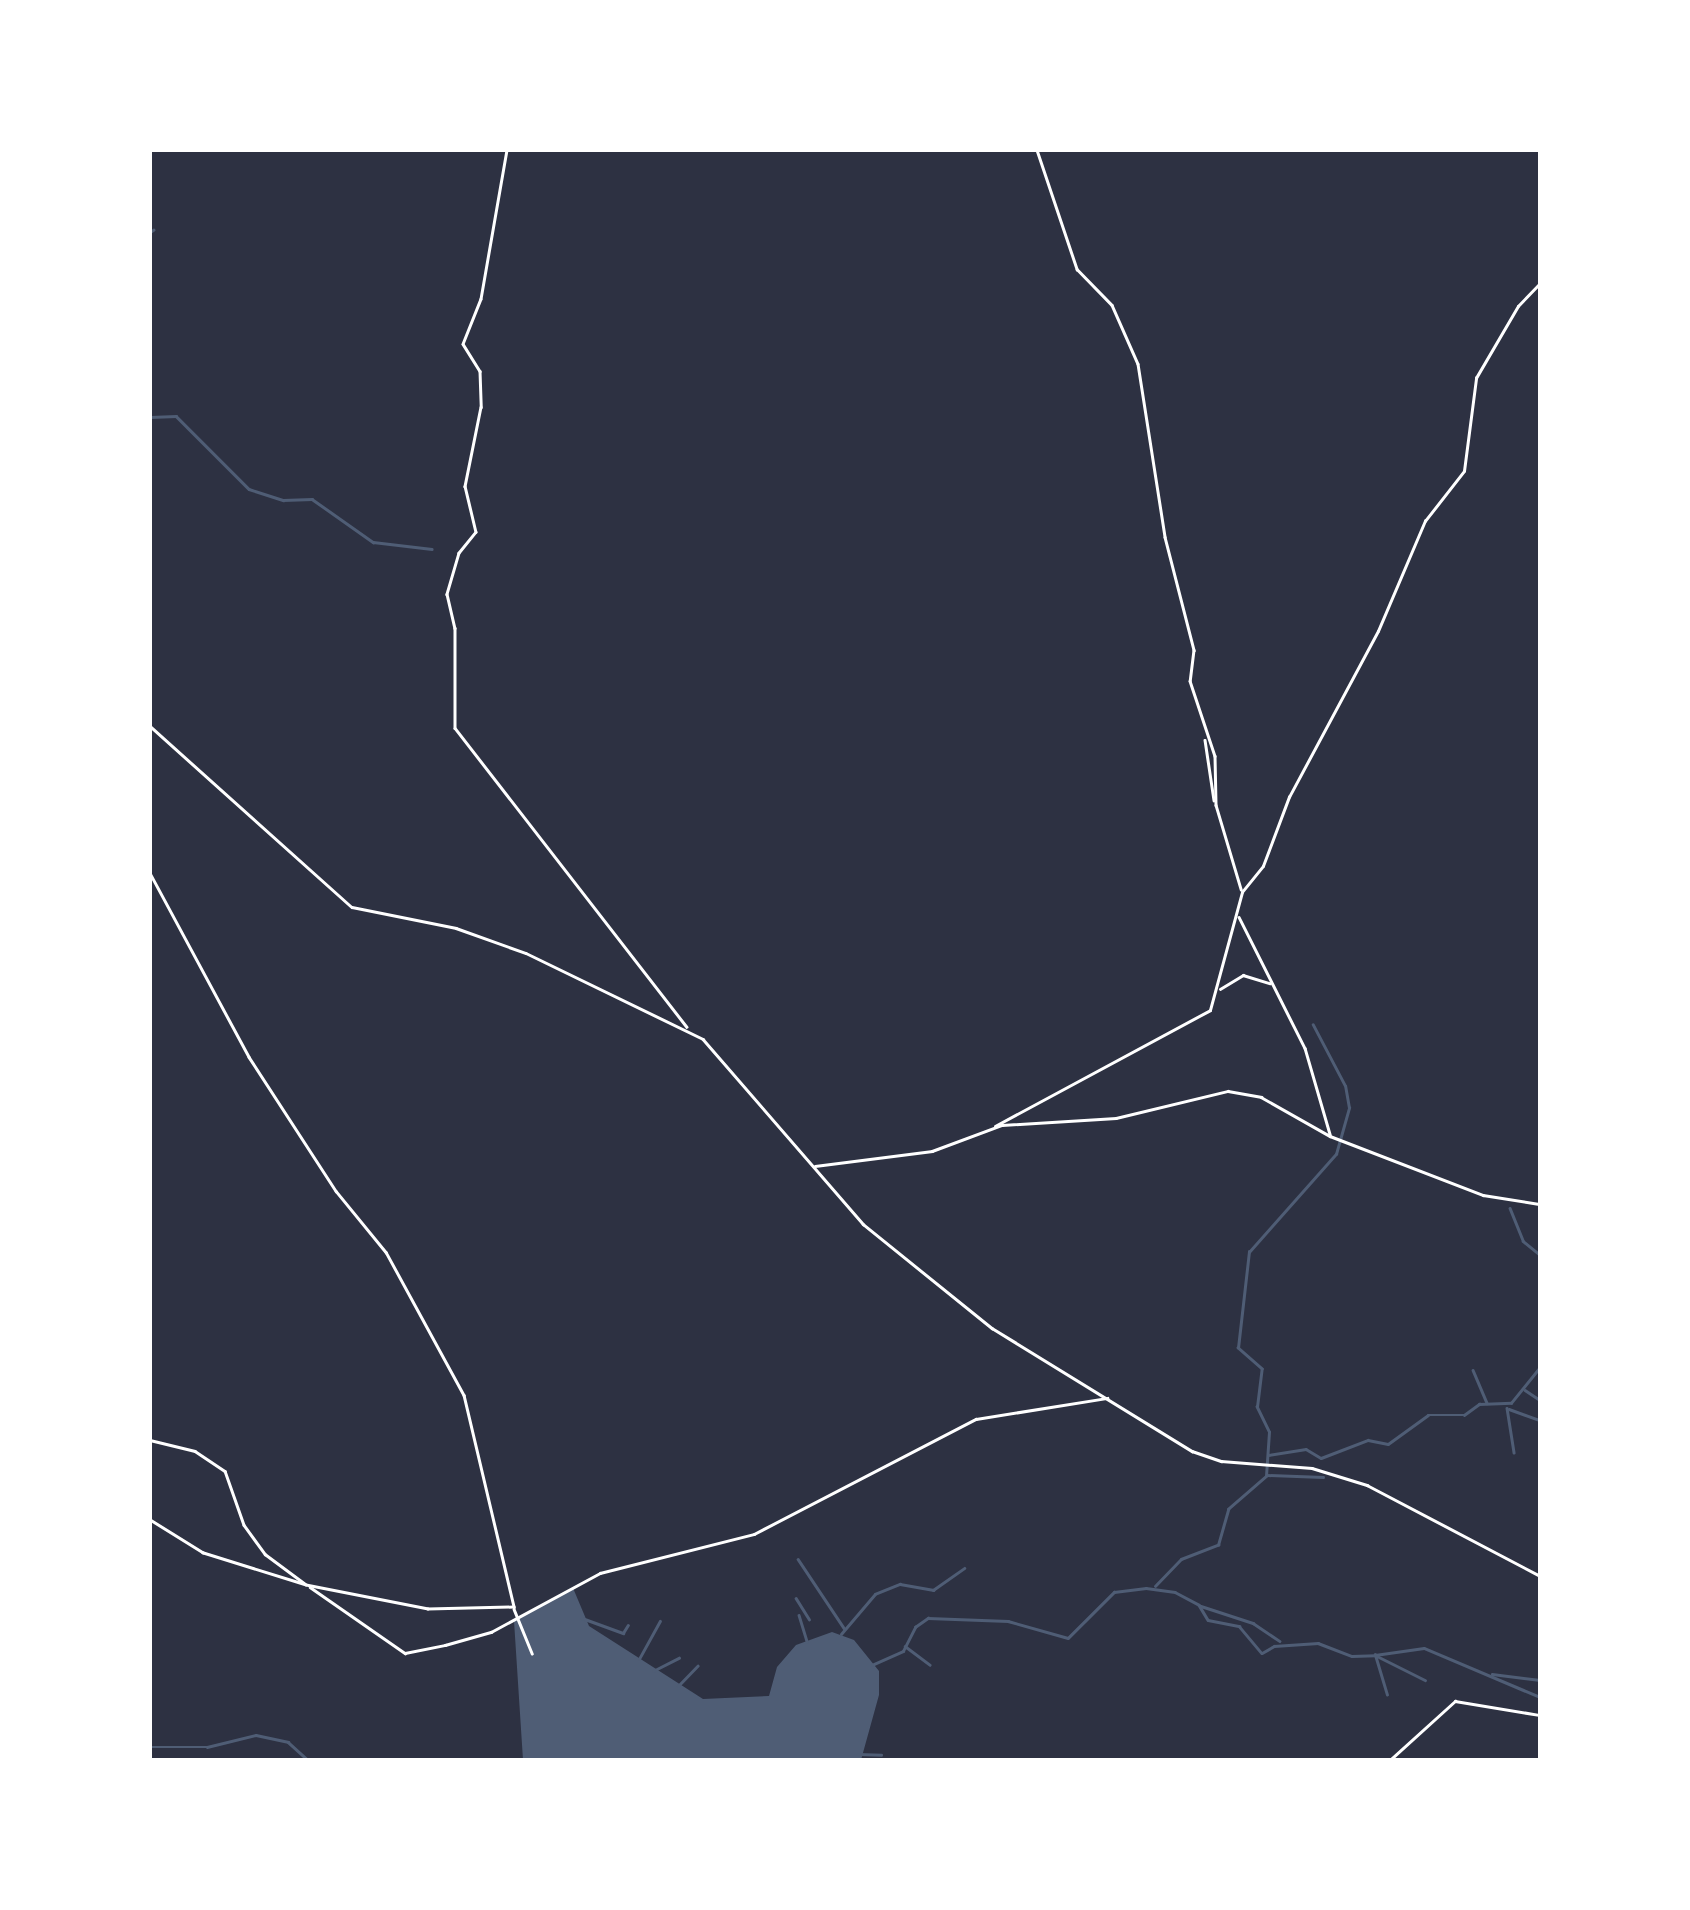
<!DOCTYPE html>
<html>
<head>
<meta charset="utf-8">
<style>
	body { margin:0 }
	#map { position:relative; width:1690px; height:1910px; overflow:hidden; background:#2d3142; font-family:Georgia,serif }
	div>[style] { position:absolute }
	.water>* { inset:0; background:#4f5d75 }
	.stream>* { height:2.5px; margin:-1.25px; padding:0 1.25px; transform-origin:1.25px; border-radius:1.25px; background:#4f5d75 }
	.minor>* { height:2.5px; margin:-1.25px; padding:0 1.25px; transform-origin:1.25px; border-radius:1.25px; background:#fff }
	span { translate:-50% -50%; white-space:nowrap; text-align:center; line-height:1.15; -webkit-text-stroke:10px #fff; paint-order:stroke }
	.frame { position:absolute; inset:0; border:152px solid #fff; pointer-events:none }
</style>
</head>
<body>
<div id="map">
	<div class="water">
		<i style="clip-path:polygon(573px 1588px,589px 1626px,703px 1699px,769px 1696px,777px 1667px,796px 1645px,832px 1632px,854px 1640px,879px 1671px,879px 1695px,861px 1760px,523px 1760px,514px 1621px)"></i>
	</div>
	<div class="stream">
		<i style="left:150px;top:232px;width:4px;rotate:-34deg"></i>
		<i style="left:150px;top:417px;width:26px;rotate:-2deg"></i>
		<i style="left:176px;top:416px;width:103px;rotate:45deg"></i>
		<i style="left:249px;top:489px;width:36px;rotate:18deg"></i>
		<i style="left:283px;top:500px;width:29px;rotate:-2deg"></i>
		<i style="left:312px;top:499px;width:75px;rotate:35.2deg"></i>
		<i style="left:373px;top:542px;width:59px;rotate:6.8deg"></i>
		<i style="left:1510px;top:1208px;width:35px;rotate:68deg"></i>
		<i style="left:1523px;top:1241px;width:22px;rotate:39deg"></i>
		<i style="left:1473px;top:1370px;width:36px;rotate:67deg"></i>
		<i style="left:1525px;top:1390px;width:18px;rotate:34deg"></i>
		<i style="left:1507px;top:1408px;width:45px;rotate:81deg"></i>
		<i style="left:1509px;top:1409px;width:33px;rotate:20deg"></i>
		<i style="left:1268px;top:1455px;width:38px;rotate:-9deg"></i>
		<i style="left:1306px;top:1449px;width:17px;rotate:31deg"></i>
		<i style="left:1321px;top:1458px;width:50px;rotate:-21deg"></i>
		<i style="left:1368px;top:1440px;width:20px;rotate:11deg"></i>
		<i style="left:1388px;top:1444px;width:49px;rotate:-35.9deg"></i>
		<i style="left:1428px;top:1415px;width:36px"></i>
		<i style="left:1464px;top:1415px;width:19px;rotate:-36deg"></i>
		<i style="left:1479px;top:1404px;width:32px;rotate:-2deg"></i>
		<i style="left:1511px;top:1403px;width:46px;rotate:-51.1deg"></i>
		<i style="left:1267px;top:1475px;width:56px;rotate:2deg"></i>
		<i style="left:798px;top:1559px;width:83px;rotate:56.3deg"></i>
		<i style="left:1155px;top:1586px;width:37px;rotate:-46deg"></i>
		<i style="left:1181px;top:1559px;width:40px;rotate:-21deg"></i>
		<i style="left:1218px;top:1545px;width:37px;rotate:-74deg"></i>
		<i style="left:1228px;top:1509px;width:50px;rotate:-41deg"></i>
		<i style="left:1266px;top:1476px;width:44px;rotate:-86.1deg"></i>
		<i style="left:1269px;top:1432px;width:28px;rotate:-116deg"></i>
		<i style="left:1257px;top:1407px;width:38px;rotate:-83deg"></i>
		<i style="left:1262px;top:1369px;width:32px;rotate:-139deg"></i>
		<i style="left:1238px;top:1348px;width:97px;rotate:-83.5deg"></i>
		<i style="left:1249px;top:1252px;width:131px;rotate:-48.4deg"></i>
		<i style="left:1336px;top:1154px;width:48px;rotate:-74.2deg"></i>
		<i style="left:1349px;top:1108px;width:22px;rotate:-100deg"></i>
		<i style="left:1345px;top:1086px;width:69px;rotate:-117.7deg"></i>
		<i style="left:796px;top:1598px;width:25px;rotate:58deg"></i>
		<i style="left:1201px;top:1606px;width:55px;rotate:18.1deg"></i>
		<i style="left:1253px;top:1623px;width:32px;rotate:34deg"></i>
		<i style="left:799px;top:1615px;width:28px;rotate:73deg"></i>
		<i style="left:582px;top:1618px;width:44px;rotate:20.1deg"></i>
		<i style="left:623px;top:1633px;width:9px;rotate:-58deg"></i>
		<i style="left:841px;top:1634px;width:52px;rotate:-49.6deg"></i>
		<i style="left:875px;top:1594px;width:27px;rotate:-22deg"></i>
		<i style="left:900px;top:1584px;width:34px;rotate:10deg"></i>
		<i style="left:933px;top:1590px;width:38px;rotate:-35deg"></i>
		<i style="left:905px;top:1646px;width:31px;rotate:37deg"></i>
		<i style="left:639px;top:1659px;width:43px;rotate:-61.1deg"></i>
		<i style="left:872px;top:1665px;width:34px;rotate:-24deg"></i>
		<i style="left:903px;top:1651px;width:27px;rotate:-63deg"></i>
		<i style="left:915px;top:1627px;width:16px;rotate:-35deg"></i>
		<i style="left:928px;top:1618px;width:80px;rotate:2.1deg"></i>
		<i style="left:1008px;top:1621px;width:62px;rotate:15.8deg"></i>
		<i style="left:1068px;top:1638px;width:65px;rotate:-45deg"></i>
		<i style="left:1114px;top:1592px;width:32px;rotate:-7deg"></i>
		<i style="left:1146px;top:1588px;width:29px;rotate:8deg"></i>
		<i style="left:1175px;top:1592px;width:27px;rotate:28deg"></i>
		<i style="left:1199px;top:1605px;width:17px;rotate:59deg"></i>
		<i style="left:1208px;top:1620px;width:32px;rotate:11deg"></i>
		<i style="left:1239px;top:1626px;width:35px;rotate:50deg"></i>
		<i style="left:1262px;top:1653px;width:14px;rotate:-30deg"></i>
		<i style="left:1274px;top:1646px;width:44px;rotate:-3.9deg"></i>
		<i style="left:1318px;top:1643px;width:36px;rotate:21deg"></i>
		<i style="left:1352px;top:1656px;width:23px;rotate:-2deg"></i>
		<i style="left:1375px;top:1655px;width:56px;rotate:26.6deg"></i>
		<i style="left:653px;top:1671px;width:29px;rotate:-27deg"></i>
		<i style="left:1492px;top:1674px;width:48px;rotate:7.1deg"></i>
		<i style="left:678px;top:1686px;width:28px;rotate:-46deg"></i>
		<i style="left:1387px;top:1695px;width:42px;rotate:-106.7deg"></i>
		<i style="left:1375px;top:1655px;width:49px;rotate:-8.1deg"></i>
		<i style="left:1424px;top:1648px;width:126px;rotate:22.9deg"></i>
		<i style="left:150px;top:1747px;width:57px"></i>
		<i style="left:207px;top:1747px;width:50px;rotate:-13.8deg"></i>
		<i style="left:256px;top:1735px;width:33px;rotate:12deg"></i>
		<i style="left:288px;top:1742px;width:27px;rotate:42deg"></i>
		<i style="left:858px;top:1754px;width:23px;rotate:2deg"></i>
	</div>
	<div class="minor">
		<i style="left:507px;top:150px;width:151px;rotate:99.9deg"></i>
		<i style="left:481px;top:299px;width:48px;rotate:111.8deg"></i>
		<i style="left:463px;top:344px;width:32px;rotate:58deg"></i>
		<i style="left:480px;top:371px;width:36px;rotate:88deg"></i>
		<i style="left:481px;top:407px;width:81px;rotate:101.4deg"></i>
		<i style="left:465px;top:486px;width:47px;rotate:76.6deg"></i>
		<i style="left:476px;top:532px;width:27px;rotate:129deg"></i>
		<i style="left:459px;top:553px;width:43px;rotate:106.3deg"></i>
		<i style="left:447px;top:594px;width:35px;rotate:77deg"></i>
		<i style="left:455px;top:628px;width:100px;rotate:90deg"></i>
		<i style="left:455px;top:728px;width:378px;rotate:52.2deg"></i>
		<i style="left:1037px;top:150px;width:126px;rotate:71.4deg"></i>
		<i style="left:1077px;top:269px;width:50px;rotate:45.8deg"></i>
		<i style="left:1112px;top:305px;width:64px;rotate:66.2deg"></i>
		<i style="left:1138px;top:364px;width:175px;rotate:81.1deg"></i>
		<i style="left:1165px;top:537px;width:117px;rotate:75.6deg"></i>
		<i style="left:1194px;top:650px;width:31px;rotate:97deg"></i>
		<i style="left:1190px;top:681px;width:79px;rotate:71.6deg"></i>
		<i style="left:1215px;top:756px;width:49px;rotate:88.8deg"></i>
		<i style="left:1216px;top:805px;width:88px;rotate:73.4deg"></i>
		<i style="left:150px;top:726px;width:271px;rotate:41.9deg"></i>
		<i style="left:352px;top:907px;width:106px;rotate:11.4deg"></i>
		<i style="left:456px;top:928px;width:74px;rotate:19.7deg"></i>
		<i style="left:526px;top:953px;width:197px;rotate:25.9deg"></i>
		<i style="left:703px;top:1039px;width:245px;rotate:49.1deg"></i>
		<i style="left:863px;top:1224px;width:166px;rotate:38.9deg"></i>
		<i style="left:992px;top:1328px;width:235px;rotate:31.6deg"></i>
		<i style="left:1192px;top:1451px;width:31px;rotate:19deg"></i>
		<i style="left:1221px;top:1461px;width:91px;rotate:4.4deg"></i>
		<i style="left:1312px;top:1468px;width:58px;rotate:17.2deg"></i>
		<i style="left:1367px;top:1485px;width:195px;rotate:27.7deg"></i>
		<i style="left:1205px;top:740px;width:61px;rotate:81.5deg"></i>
		<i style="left:150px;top:873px;width:209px;rotate:61.7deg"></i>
		<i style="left:249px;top:1057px;width:160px;rotate:57deg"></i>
		<i style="left:336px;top:1191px;width:79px;rotate:50.7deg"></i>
		<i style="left:386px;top:1252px;width:163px;rotate:61.4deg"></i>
		<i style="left:464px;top:1395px;width:218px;rotate:76.7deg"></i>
		<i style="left:514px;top:1607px;width:86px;rotate:178.7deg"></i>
		<i style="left:428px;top:1609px;width:124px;rotate:-168.9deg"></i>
		<i style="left:306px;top:1585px;width:108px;rotate:-162.7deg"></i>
		<i style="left:203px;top:1553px;width:62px;rotate:-148.1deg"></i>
		<i style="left:1239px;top:917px;width:147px;rotate:63.3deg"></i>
		<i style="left:1305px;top:1048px;width:90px;rotate:73.8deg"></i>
		<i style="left:1220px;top:989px;width:27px;rotate:-31deg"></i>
		<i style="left:1243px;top:975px;width:28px;rotate:17deg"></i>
		<i style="left:995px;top:1126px;width:244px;rotate:-28.3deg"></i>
		<i style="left:1210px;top:1010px;width:122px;rotate:-74.8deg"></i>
		<i style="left:1242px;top:892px;width:33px;rotate:-51deg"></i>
		<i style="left:1263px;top:866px;width:74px;rotate:-69.4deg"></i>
		<i style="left:1289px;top:797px;width:188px;rotate:-61.8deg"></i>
		<i style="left:1378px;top:631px;width:120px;rotate:-66.9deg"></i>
		<i style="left:1425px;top:521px;width:63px;rotate:-52deg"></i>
		<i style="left:1464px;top:471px;width:94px;rotate:-82.6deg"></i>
		<i style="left:1476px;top:378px;width:83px;rotate:-59.7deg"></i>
		<i style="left:1518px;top:306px;width:32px;rotate:-46deg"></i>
		<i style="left:815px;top:1166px;width:118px;rotate:-7.3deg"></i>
		<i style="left:932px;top:1151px;width:75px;rotate:-20.4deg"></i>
		<i style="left:1002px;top:1125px;width:114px;rotate:-3.5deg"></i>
		<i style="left:1116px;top:1118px;width:115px;rotate:-13.6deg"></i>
		<i style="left:1228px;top:1091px;width:34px;rotate:10deg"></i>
		<i style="left:1261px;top:1097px;width:79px;rotate:29.5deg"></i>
		<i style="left:1330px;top:1136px;width:164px;rotate:21.1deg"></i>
		<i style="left:1483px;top:1195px;width:58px;rotate:9deg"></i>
		<i style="left:150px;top:1440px;width:46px;rotate:13.7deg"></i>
		<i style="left:195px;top:1451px;width:36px;rotate:34deg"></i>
		<i style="left:225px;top:1471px;width:57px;rotate:70.6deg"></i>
		<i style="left:244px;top:1525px;width:36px;rotate:54deg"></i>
		<i style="left:265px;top:1554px;width:49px;rotate:36.6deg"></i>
		<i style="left:310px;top:1587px;width:116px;rotate:34.8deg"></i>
		<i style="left:405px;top:1653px;width:41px;rotate:-11.3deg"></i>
		<i style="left:445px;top:1645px;width:48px;rotate:-15.8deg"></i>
		<i style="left:491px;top:1632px;width:124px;rotate:-28.4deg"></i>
		<i style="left:600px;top:1573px;width:159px;rotate:-14.2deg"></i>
		<i style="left:754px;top:1534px;width:250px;rotate:-27.4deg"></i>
		<i style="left:976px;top:1419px;width:133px;rotate:-9.1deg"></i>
		<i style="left:514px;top:1609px;width:48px;rotate:67.8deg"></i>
		<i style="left:1390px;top:1760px;width:88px;rotate:-42.2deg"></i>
		<i style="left:1455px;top:1701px;width:86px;rotate:9.4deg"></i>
	</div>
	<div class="frame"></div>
</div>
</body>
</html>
